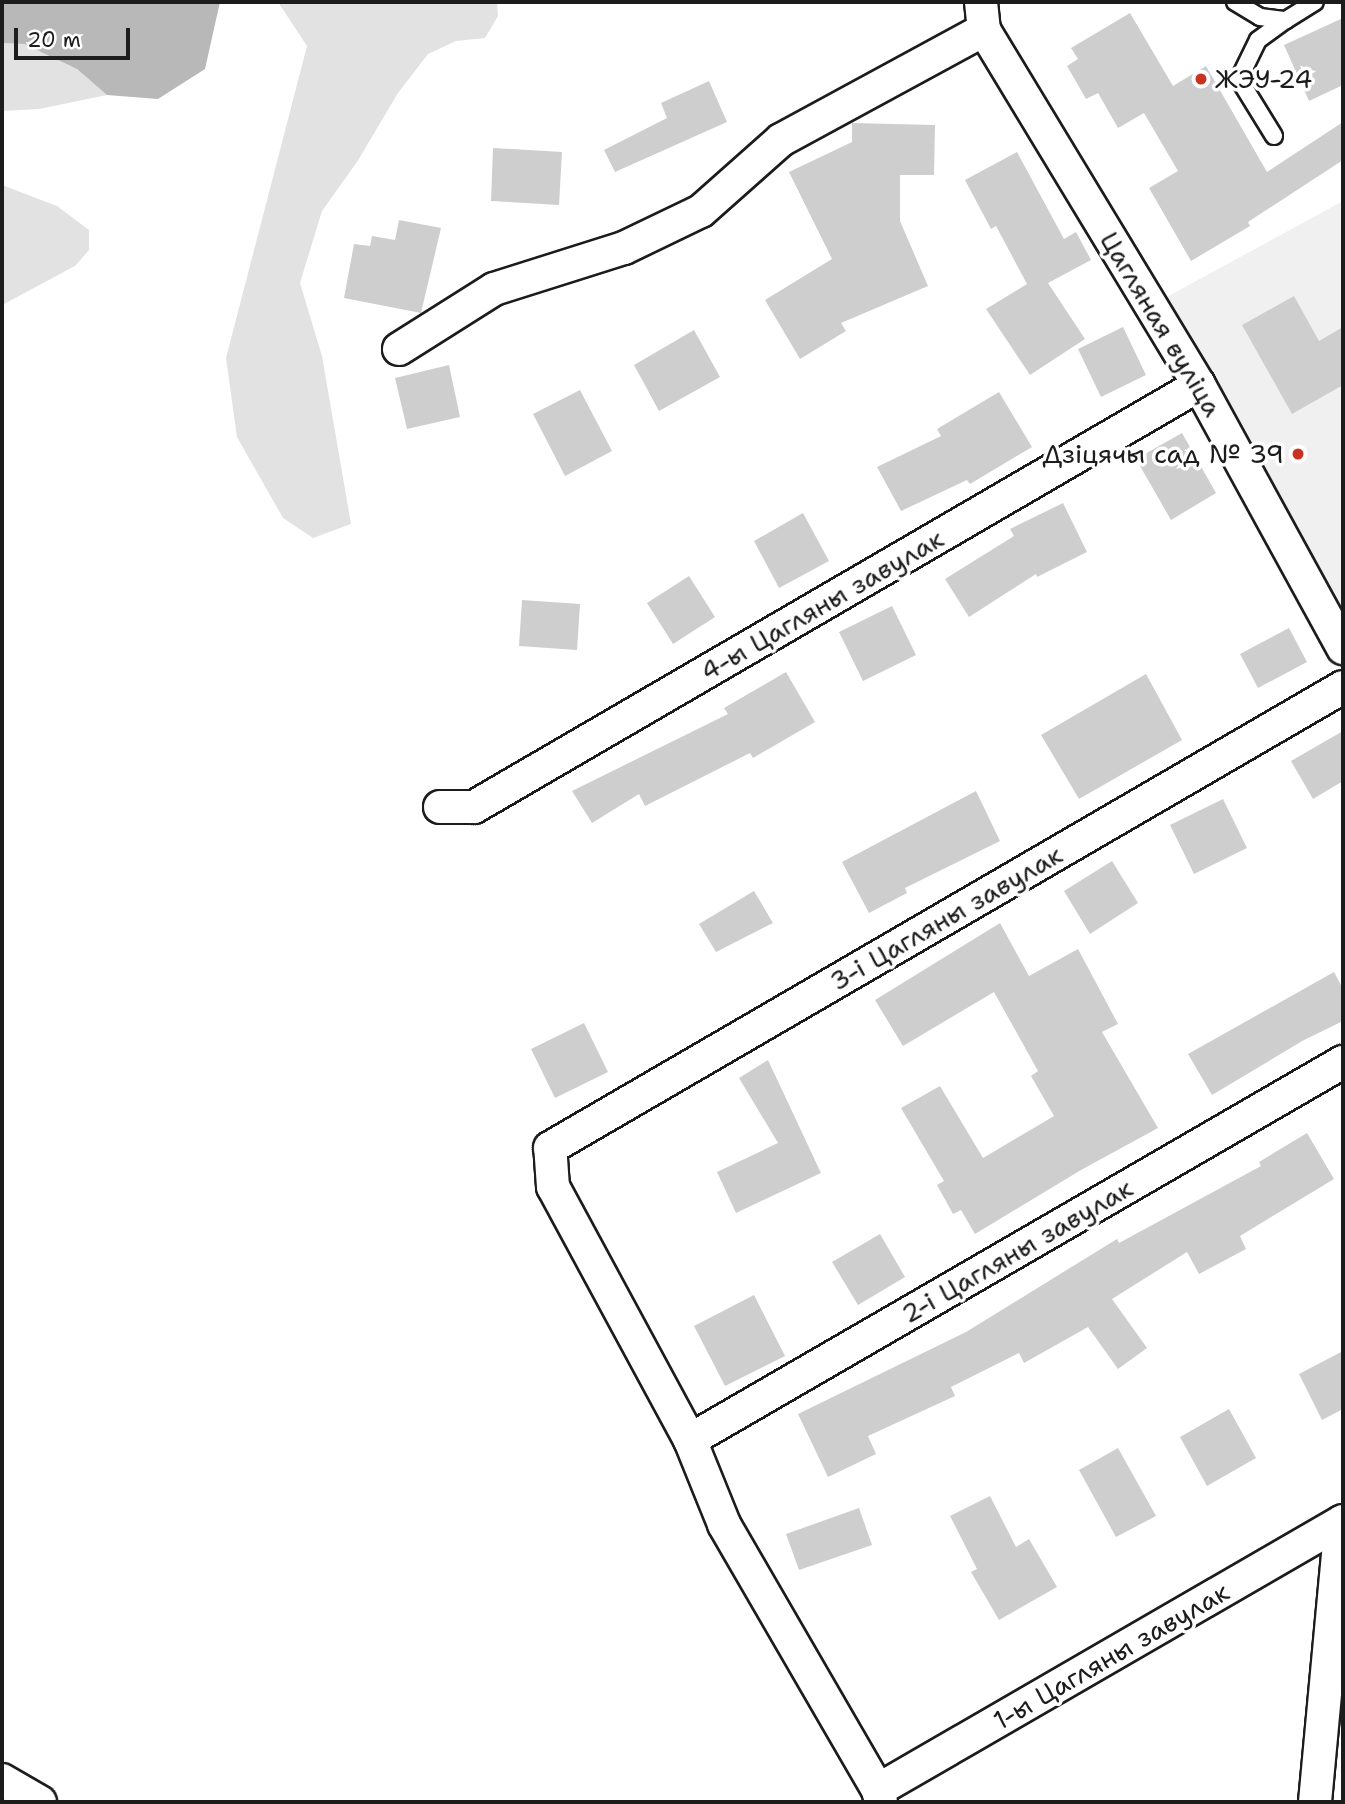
<!DOCTYPE html>
<html>
<head>
<meta charset="utf-8">
<style>
	body { margin:0 }
	#map { position:relative; width:1345px; height:1804px; overflow:hidden; background:#fff; font-family:"Shantell Sans",sans-serif }
	div>[style] { position:absolute }
	.built>* { inset:0; background:#f0f0f0 }
	.green>* { inset:0; background:#e2e2e2 }
	.water>* { inset:0; background:#b8b8b8 }
	.building>* { inset:0; background:#cecece }
	.roads { filter:drop-shadow(2px 0 #1c1c1c) drop-shadow(-2px 0 #1c1c1c) drop-shadow(0 2px #1c1c1c) drop-shadow(0 -2px #1c1c1c) }
	.lane>* { height:16px; margin:-8px; padding:0 8px; transform-origin:8px; border-radius:8px; background:#fff }
	.street>* { height:32px; margin:-16px; padding:0 16px; transform-origin:16px; border-radius:16px; background:#fff }
	.dots>* { width:19px; height:19px; translate:-50% -50%; box-sizing:border-box; border:4px solid #fff; border-radius:50% }
	span { translate:-50% -50%; white-space:nowrap; text-align:center; line-height:1.15; -webkit-text-stroke:7px #fff; paint-order:stroke }
	.poi-label { font-size:26px; color:#1c1c1c }
	.left { translate:0 -50%; text-align:left }
	.right { translate:-100% -50%; text-align:right }
	.street-label { font-size:26px; color:#1c1c1c }
	.frame { position:absolute; inset:0; border:4px solid #1c1c1c; pointer-events:none }
	.scale { position:absolute; left:14px; top:28px; width:116px; height:32px; box-sizing:border-box; border:4px solid #1c1c1c; border-top:0; padding-left:9px; font-size:21px; line-height:24px; white-space:nowrap; color:#1c1c1c; -webkit-text-stroke:5px #fff; paint-order:stroke }
</style>
</head>
<body>
<div id="map">
	<div class="built">
		<i style="clip-path:polygon(1343px 201px,1343px 609px,1163px 299px)"></i>
	</div>
	<div class="green">
		<i style="clip-path:polygon(278px 2px,497px 2px,498px 16px,485px 38px,456px 41px,428px 54px,398px 93px,357px 162px,322px 211px,300px 283px,322px 356px,351px 524px,313px 538px,283px 518px,237px 437px,226px 358px,307px 46px)"></i>
		<i style="clip-path:polygon(2px 43px,24px 44px,77px 69px,107px 95px,39px 109px,2px 111px)"></i>
		<i style="clip-path:polygon(2px 185px,57px 206px,89px 230px,89px 250px,75px 266px,4px 304px)"></i>
	</div>
	<div class="water">
		<i style="clip-path:polygon(2px 2px,220px 2px,205px 69px,158px 99px,107px 95px,77px 69px,24px 44px,2px 43px)"></i>
	</div>
	<div class="building">
		<i style="clip-path:polygon(1130px 13px,1173px 86px,1206px 66px,1267px 172px,1343px 122px,1343px 160px,1248px 222px,1250px 226px,1191px 261px,1149px 188px,1178px 171px,1144px 113px,1118px 128px,1098px 93px,1086px 99px,1067px 66px,1078px 59px,1071px 48px)"></i>
		<i style="clip-path:polygon(1343px 18px,1343px 85px,1309px 101px,1284px 45px)"></i>
		<i style="clip-path:polygon(709px 81px,727px 122px,615px 172px,604px 150px,667px 118px,661px 103px)"></i>
		<i style="clip-path:polygon(852px 123px,935px 125px,934px 175px,900px 175px,900px 221px,928px 286px,841px 323px,846px 331px,800px 359px,765px 300px,832px 259px,789px 172px,852px 142px)"></i>
		<i style="clip-path:polygon(493px 148px,562px 152px,559px 205px,491px 201px)"></i>
		<i style="clip-path:polygon(1017px 152px,1064px 239px,1076px 232px,1091px 260px,1048px 283px,1085px 339px,1030px 375px,986px 309px,1027px 284px,996px 226px,991px 229px,965px 180px)"></i>
		<i style="clip-path:polygon(399px 220px,441px 228px,421px 313px,344px 298px,354px 244px,370px 246px,372px 236px,395px 240px)"></i>
		<i style="clip-path:polygon(1294px 296px,1319px 341px,1343px 327px,1343px 385px,1292px 414px,1242px 325px)"></i>
		<i style="clip-path:polygon(1123px 327px,1146px 375px,1101px 397px,1078px 349px)"></i>
		<i style="clip-path:polygon(694px 330px,720px 377px,659px 411px,634px 365px)"></i>
		<i style="clip-path:polygon(449px 365px,460px 417px,407px 429px,395px 378px)"></i>
		<i style="clip-path:polygon(580px 390px,612px 451px,565px 476px,533px 414px)"></i>
		<i style="clip-path:polygon(999px 392px,1032px 447px,970px 484px,967px 480px,901px 511px,877px 467px,941px 436px,937px 429px)"></i>
		<i style="clip-path:polygon(1182px 433px,1216px 493px,1171px 520px,1136px 459px)"></i>
		<i style="clip-path:polygon(1063px 503px,1087px 552px,1037px 577px,1036px 574px,969px 617px,945px 579px,1014px 536px,1010px 529px)"></i>
		<i style="clip-path:polygon(803px 513px,829px 561px,779px 588px,754px 541px)"></i>
		<i style="clip-path:polygon(689px 576px,715px 617px,673px 644px,647px 603px)"></i>
		<i style="clip-path:polygon(522px 600px,580px 604px,577px 650px,519px 646px)"></i>
		<i style="clip-path:polygon(892px 606px,916px 655px,863px 681px,839px 632px)"></i>
		<i style="clip-path:polygon(1289px 628px,1307px 662px,1258px 688px,1240px 654px)"></i>
		<i style="clip-path:polygon(786px 672px,815px 722px,753px 758px,750px 753px,645px 806px,639px 794px,592px 823px,572px 791px,728px 714px,724px 708px)"></i>
		<i style="clip-path:polygon(1146px 674px,1182px 740px,1079px 799px,1041px 735px)"></i>
		<i style="clip-path:polygon(1343px 731px,1343px 781px,1313px 799px,1291px 761px)"></i>
		<i style="clip-path:polygon(976px 791px,1000px 841px,905px 888px,907px 893px,869px 913px,842px 862px)"></i>
		<i style="clip-path:polygon(1223px 799px,1247px 848px,1194px 874px,1170px 825px)"></i>
		<i style="clip-path:polygon(1112px 861px,1138px 903px,1090px 934px,1064px 891px)"></i>
		<i style="clip-path:polygon(754px 891px,773px 923px,716px 952px,699px 924px)"></i>
		<i style="clip-path:polygon(1000px 923px,1029px 976px,1078px 949px,1118px 1024px,1102px 1032px,1158px 1128px,1081px 1170px,975px 1234px,961px 1210px,953px 1214px,937px 1185px,944px 1181px,901px 1108px,940px 1086px,983px 1158px,1054px 1116px,1031px 1076px,1038px 1071px,994px 992px,903px 1046px,875px 1000px)"></i>
		<i style="clip-path:polygon(1334px 972px,1343px 989px,1343px 1021px,1304px 1040px,1212px 1095px,1188px 1054px)"></i>
		<i style="clip-path:polygon(584px 1023px,608px 1072px,555px 1098px,531px 1049px)"></i>
		<i style="clip-path:polygon(768px 1060px,821px 1173px,736px 1213px,717px 1172px,778px 1143px,739px 1078px)"></i>
		<i style="clip-path:polygon(1307px 1133px,1334px 1179px,1240px 1236px,1246px 1249px,1199px 1274px,1187px 1252px,1112px 1299px,1147px 1348px,1118px 1369px,1088px 1327px,1024px 1363px,1019px 1353px,951px 1387px,955px 1396px,868px 1436px,876px 1454px,828px 1477px,798px 1414px,966px 1332px,1117px 1239px,1119px 1243px,1261px 1166px,1259px 1162px)"></i>
		<i style="clip-path:polygon(880px 1234px,905px 1277px,858px 1305px,832px 1262px)"></i>
		<i style="clip-path:polygon(754px 1295px,785px 1356px,725px 1386px,694px 1326px)"></i>
		<i style="clip-path:polygon(1343px 1351px,1343px 1409px,1322px 1420px,1299px 1374px)"></i>
		<i style="clip-path:polygon(1229px 1409px,1256px 1458px,1207px 1486px,1180px 1437px)"></i>
		<i style="clip-path:polygon(1118px 1448px,1156px 1516px,1116px 1537px,1079px 1470px)"></i>
		<i style="clip-path:polygon(990px 1496px,1016px 1547px,1029px 1539px,1057px 1587px,999px 1620px,971px 1572px,977px 1569px,950px 1516px)"></i>
		<i style="clip-path:polygon(859px 1508px,872px 1545px,799px 1570px,786px 1534px)"></i>
	</div>
	<div class="roads">
		<div class="lane">
			<i style="left:1235px;top:2px;width:29px;rotate:31deg"></i>
			<i style="left:1260px;top:17px;width:26px;rotate:7deg"></i>
			<i style="left:1286px;top:20px;width:34px;rotate:-32deg"></i>
			<i style="left:1274px;top:136px;width:67px;rotate:-121.6deg"></i>
			<i style="left:1239px;top:79px;width:43px;rotate:-64deg"></i>
			<i style="left:1258px;top:40px;width:34px;rotate:-36deg"></i>
		</div>
		<div class="street">
			<i style="left:981px;top:2px;width:28px;rotate:84deg"></i>
			<i style="left:984px;top:30px;width:415px;rotate:58.8deg"></i>
			<i style="left:1199px;top:385px;width:300px;rotate:61.3deg"></i>
			<i style="left:399px;top:349px;width:112px;rotate:-32.3deg"></i>
			<i style="left:494px;top:289px;width:136px;rotate:-17.5deg"></i>
			<i style="left:624px;top:248px;width:85px;rotate:-25.7deg"></i>
			<i style="left:701px;top:211px;width:107px;rotate:-41.6deg"></i>
			<i style="left:781px;top:140px;width:231px;rotate:-28.5deg"></i>
			<i style="left:440px;top:807px;width:34px"></i>
			<i style="left:474px;top:807px;width:839px;rotate:-30.2deg"></i>
			<i style="left:690px;top:1440px;width:755px;rotate:-30.07deg"></i>
			<i style="left:2px;top:1780px;width:44px;rotate:30.1deg"></i>
			<i style="left:878px;top:1790px;width:537px;rotate:-30.05deg"></i>
			<i style="left:881px;top:1802px;width:12px;rotate:-104deg"></i>
			<i style="left:878px;top:1790px;width:307px;rotate:-120.1deg"></i>
			<i style="left:724px;top:1524px;width:91px;rotate:-112deg"></i>
			<i style="left:690px;top:1440px;width:288px;rotate:-118.4deg"></i>
			<i style="left:553px;top:1187px;width:39px;rotate:-94deg"></i>
			<i style="left:550px;top:1148px;width:917px;rotate:-30.17deg"></i>
			<i style="left:1315px;top:1802px;width:281px;rotate:-84.7deg"></i>
		</div>
	</div>
	<div class="dots">
		<i style="left:1201px;top:79px;background:#c8321e"></i>
		<i style="left:1298px;top:454px;background:#c8321e"></i>
	</div>
	<div class="poi-label">
		<span class="left" style="left:1215px;top:79px">ЖЭУ-24</span>
		<span class="right" style="left:1284px;top:454px">Дзіцячы сад № 39</span>
	</div>
	<div class="street-label">
		<span style="left:1161px;top:324px;rotate:59deg">Цагляная вуліца</span>
		<span style="left:822px;top:605px;rotate:-30deg">4-ы Цагляны завулак</span>
		<span style="left:946px;top:918px;rotate:-30deg">3-і Цагляны завулак</span>
		<span style="left:1017px;top:1251px;rotate:-30deg">2-і Цагляны завулак</span>
		<span style="left:1111px;top:1656px;rotate:-30deg">1-ы Цагляны завулак</span>
	</div>
	<div class="frame"></div>
	<div class="scale">20 m</div>
</div>
</body>
</html>
